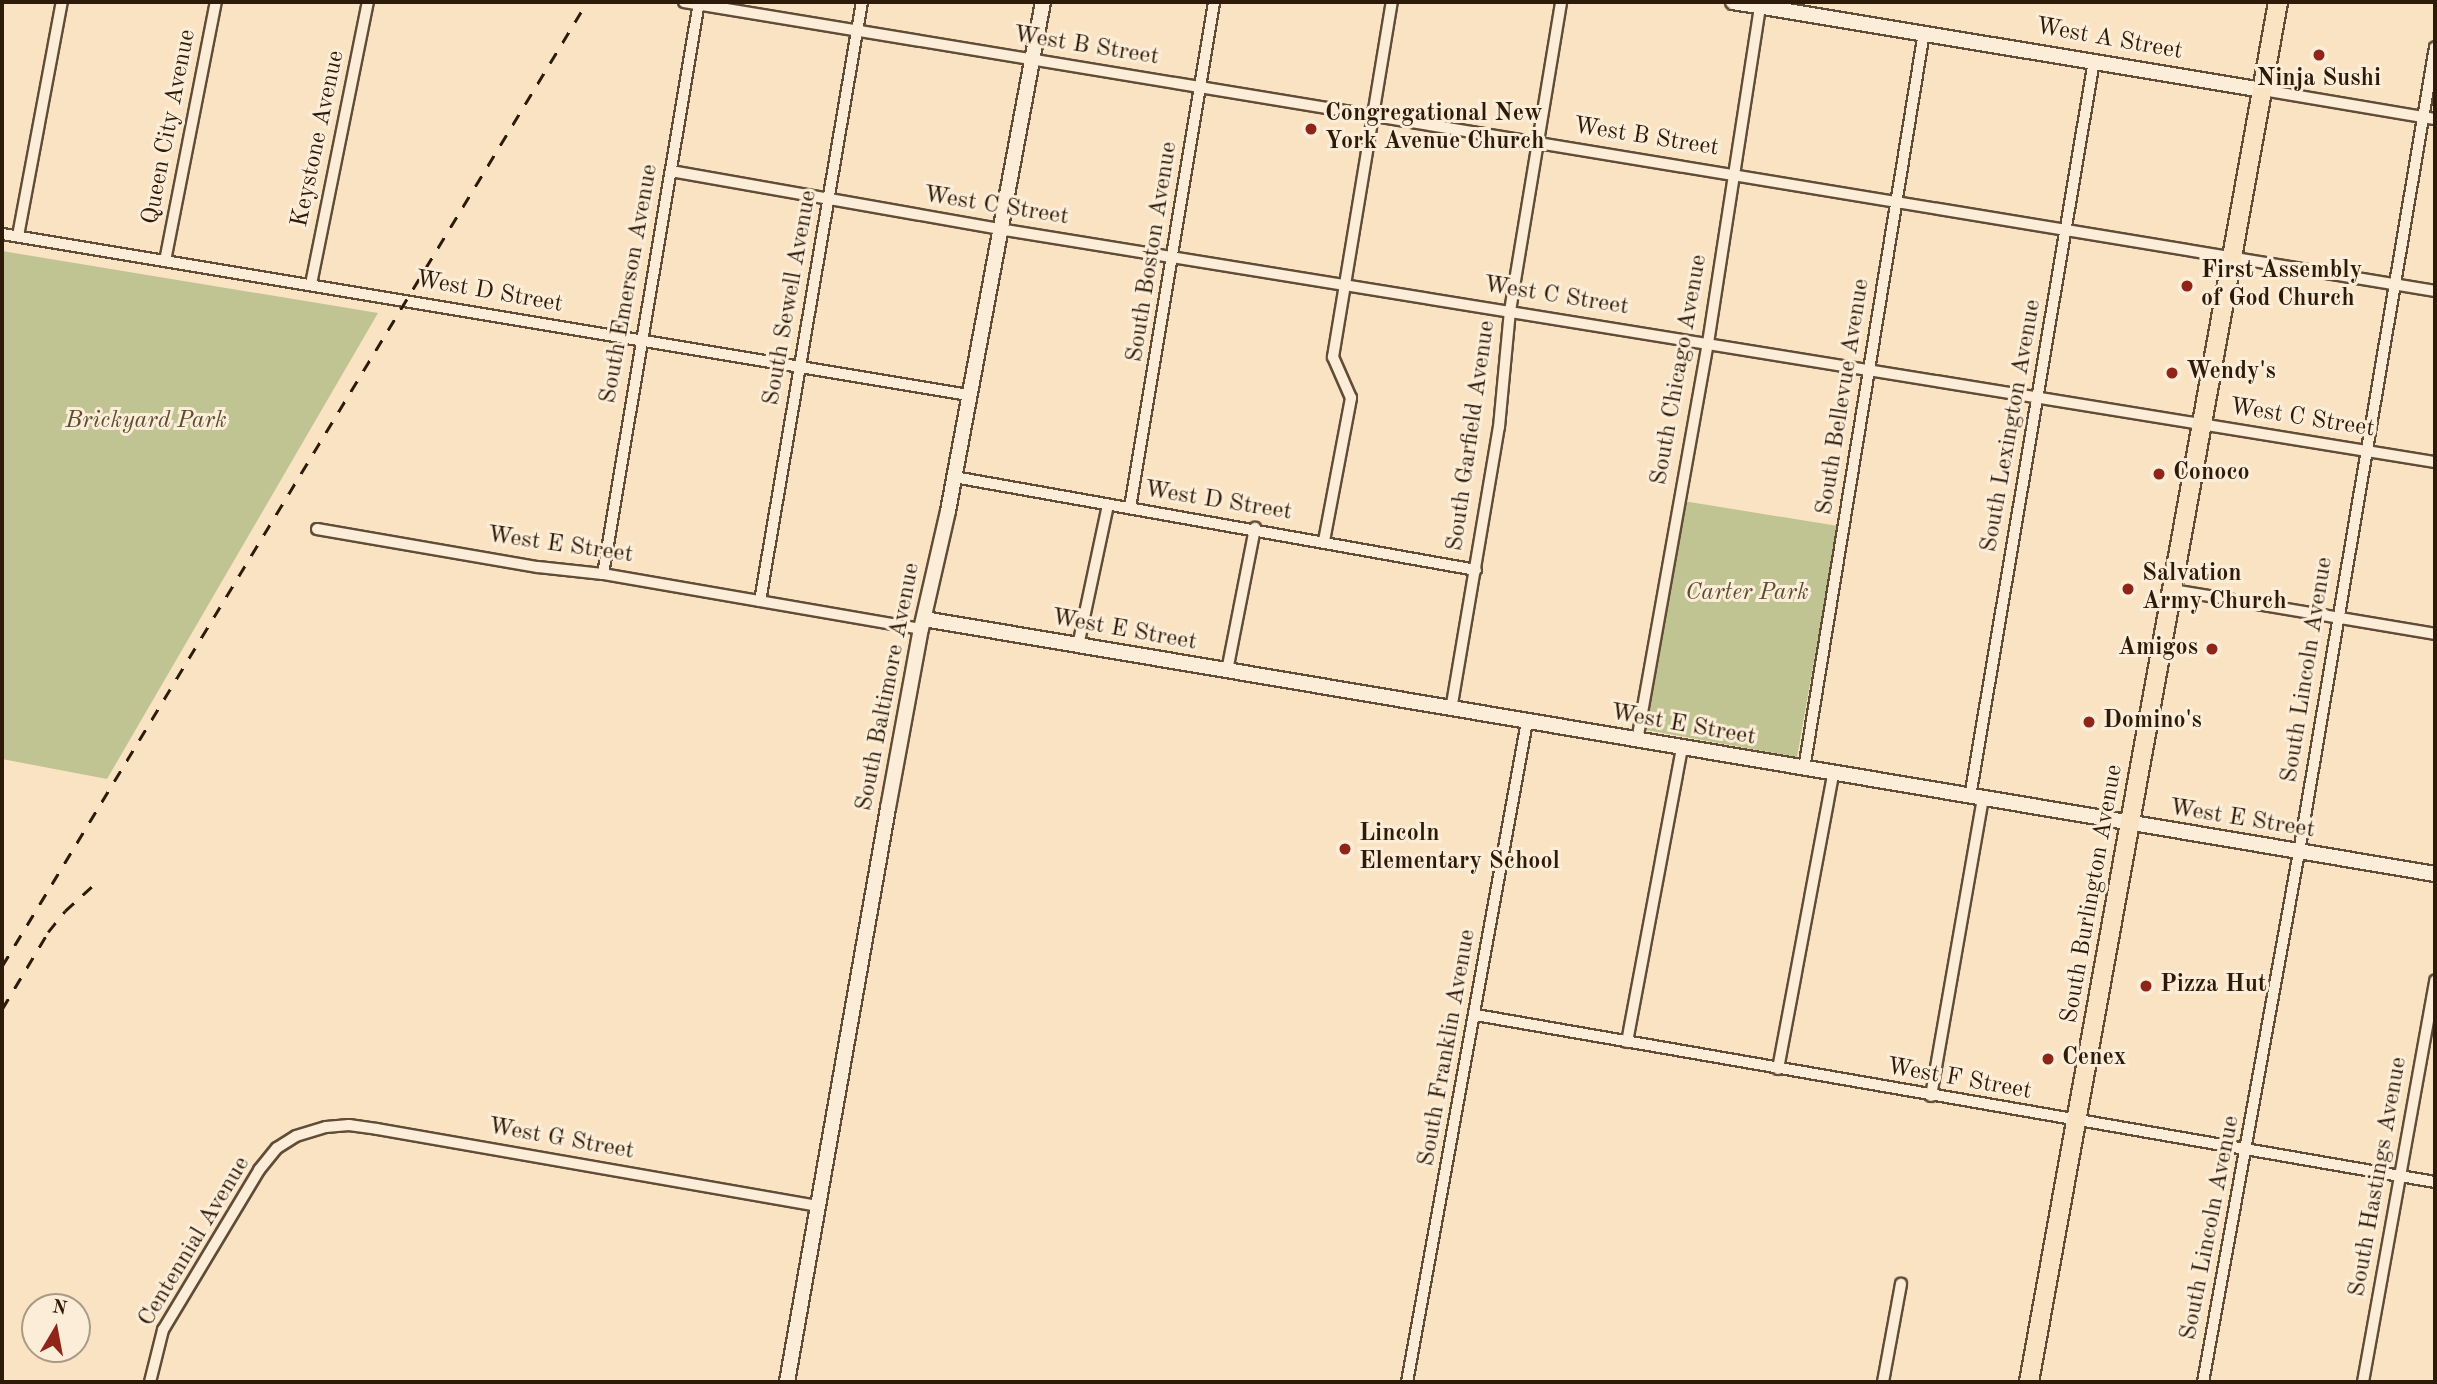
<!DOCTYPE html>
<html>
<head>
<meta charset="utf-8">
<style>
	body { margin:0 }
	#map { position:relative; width:2437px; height:1384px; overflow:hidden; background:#f9e3c2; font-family:"Old Standard TT",serif }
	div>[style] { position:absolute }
	.green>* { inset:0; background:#c0c392 }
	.roads { filter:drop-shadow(2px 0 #614c37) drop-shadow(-2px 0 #614c37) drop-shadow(0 2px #614c37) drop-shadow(0 -2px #614c37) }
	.street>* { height:10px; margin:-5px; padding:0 5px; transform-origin:5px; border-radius:5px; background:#fbedd7 }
	.secondary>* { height:14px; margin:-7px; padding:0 7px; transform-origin:7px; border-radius:7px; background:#fbedd7 }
	.highway>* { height:18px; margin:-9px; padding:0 9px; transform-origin:9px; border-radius:9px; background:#f9e3c2 }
	.rail>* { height:2.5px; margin-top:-1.25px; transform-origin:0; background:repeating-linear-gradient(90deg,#2e1a09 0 12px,transparent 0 24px) }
	.dots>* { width:19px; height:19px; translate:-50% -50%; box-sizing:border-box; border:4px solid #fbedd7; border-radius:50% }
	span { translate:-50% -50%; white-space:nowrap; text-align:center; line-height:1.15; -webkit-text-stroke:6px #fbedd7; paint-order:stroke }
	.street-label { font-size:24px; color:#2e1a09 }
	.poi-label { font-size:24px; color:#2e1a09; font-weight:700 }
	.left { translate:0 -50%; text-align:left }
	.right { translate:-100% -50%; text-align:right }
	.park-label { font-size:24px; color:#5a4d32; font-style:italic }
	.frame { position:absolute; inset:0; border:4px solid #2e1a09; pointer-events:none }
	.north { position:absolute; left:21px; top:1293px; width:70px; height:70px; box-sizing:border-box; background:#fbedd7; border:2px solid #a99985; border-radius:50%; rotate:10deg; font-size:19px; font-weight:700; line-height:28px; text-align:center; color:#2e1a09 }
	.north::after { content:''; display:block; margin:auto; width:24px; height:32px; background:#8f2418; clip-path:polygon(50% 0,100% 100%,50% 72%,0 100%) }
</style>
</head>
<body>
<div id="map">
	<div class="green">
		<i style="clip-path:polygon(2px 251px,378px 313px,107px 779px,2px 759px)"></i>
		<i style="clip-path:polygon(1683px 501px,1838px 526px,1797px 757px,1646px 730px)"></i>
	</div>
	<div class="roads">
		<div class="street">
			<i style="left:684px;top:2px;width:1775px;rotate:9.37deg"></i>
			<i style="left:2263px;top:90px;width:174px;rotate:9.6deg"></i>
			<i style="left:671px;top:171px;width:333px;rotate:10deg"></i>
			<i style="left:999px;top:229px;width:1455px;rotate:9.22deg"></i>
			<i style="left:2px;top:234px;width:979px;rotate:9.46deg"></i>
			<i style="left:18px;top:236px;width:238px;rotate:-79.4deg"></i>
			<i style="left:165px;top:261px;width:264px;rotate:-78.9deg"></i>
			<i style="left:311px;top:284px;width:288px;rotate:-78.6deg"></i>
			<i style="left:954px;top:477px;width:530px;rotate:10.1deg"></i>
			<i style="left:1130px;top:508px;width:513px;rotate:-80.57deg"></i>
			<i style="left:317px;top:529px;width:224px;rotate:9.8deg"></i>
			<i style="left:538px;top:567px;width:65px;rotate:6.1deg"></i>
			<i style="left:603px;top:574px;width:323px;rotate:9.8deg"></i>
			<i style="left:1324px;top:541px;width:146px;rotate:-79.3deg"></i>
			<i style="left:1351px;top:398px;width:45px;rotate:-113.7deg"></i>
			<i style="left:1333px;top:357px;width:360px;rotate:-80.6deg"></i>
			<i style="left:603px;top:574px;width:580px;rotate:-80.47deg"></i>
			<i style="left:2173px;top:590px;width:266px;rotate:9.5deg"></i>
			<i style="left:760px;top:601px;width:608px;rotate:-80.34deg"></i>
			<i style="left:1078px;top:646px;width:144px;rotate:-78deg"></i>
			<i style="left:1227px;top:671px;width:146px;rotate:-78.9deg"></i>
			<i style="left:1451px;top:710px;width:287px;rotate:-80.4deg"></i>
			<i style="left:1499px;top:427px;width:117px;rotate:-84.6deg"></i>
			<i style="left:1510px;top:311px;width:313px;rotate:-80.6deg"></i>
			<i style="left:1637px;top:741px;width:404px;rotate:-79.9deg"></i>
			<i style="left:1708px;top:343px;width:341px;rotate:-81.2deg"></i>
			<i style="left:1804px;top:769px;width:747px;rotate:-80.75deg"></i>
			<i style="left:1970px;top:797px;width:746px;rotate:-80.44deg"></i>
			<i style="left:1476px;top:1015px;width:973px;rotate:9.88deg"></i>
			<i style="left:1627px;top:1042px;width:299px;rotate:-79.4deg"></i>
			<i style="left:1778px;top:1069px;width:300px;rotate:-79.4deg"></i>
			<i style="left:1931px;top:1096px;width:302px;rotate:-80.1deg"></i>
			<i style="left:150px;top:1382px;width:54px;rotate:-76deg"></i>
			<i style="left:163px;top:1330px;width:187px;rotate:-59deg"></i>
			<i style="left:259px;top:1170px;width:28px;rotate:-51deg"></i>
			<i style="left:277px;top:1148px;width:22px;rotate:-32deg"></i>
			<i style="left:296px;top:1136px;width:31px;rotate:-17deg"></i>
			<i style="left:326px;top:1127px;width:23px;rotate:-5deg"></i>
			<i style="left:349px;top:1125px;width:28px;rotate:8deg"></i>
			<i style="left:377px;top:1129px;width:449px;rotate:9.9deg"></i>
			<i style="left:1407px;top:1382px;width:671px;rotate:-79.7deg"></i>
			<i style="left:1883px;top:1382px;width:100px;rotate:-79.6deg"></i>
			<i style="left:2203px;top:1382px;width:539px;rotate:-79.73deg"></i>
			<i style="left:2299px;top:852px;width:816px;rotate:-80.41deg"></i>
			<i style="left:2363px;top:1382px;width:408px;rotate:-79.8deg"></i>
		</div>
		<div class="secondary">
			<i style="left:1733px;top:2px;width:537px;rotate:9.43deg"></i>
			<i style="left:924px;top:619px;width:1532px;rotate:9.58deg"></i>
			<i style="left:787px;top:1382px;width:583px;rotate:-80.02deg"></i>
			<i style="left:888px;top:808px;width:182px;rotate:-79.6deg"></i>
			<i style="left:921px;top:629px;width:121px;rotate:-77.1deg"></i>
			<i style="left:948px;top:511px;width:518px;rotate:-79.43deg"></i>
		</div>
		<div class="highway">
			<i style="left:2029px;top:1382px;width:1402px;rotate:-79.77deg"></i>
		</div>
	</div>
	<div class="rail">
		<i style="left:2px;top:966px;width:1128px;rotate:-58.75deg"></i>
		<i style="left:2px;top:1009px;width:90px;rotate:-59.1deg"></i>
		<i style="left:48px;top:932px;width:27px;rotate:-51deg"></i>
		<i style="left:65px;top:911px;width:46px;rotate:-42.4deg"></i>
	</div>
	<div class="dots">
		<i style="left:2319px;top:55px;background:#8f2418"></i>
		<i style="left:1311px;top:129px;background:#8f2418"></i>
		<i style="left:2187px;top:286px;background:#8f2418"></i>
		<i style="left:2172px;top:373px;background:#8f2418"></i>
		<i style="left:2159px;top:474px;background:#8f2418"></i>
		<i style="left:2128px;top:589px;background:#8f2418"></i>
		<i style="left:2212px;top:649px;background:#8f2418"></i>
		<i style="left:2089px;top:722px;background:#8f2418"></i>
		<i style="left:1345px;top:849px;background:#8f2418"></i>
		<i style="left:2146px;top:986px;background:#8f2418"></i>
		<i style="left:2048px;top:1059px;background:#8f2418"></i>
	</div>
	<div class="street-label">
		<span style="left:2109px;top:40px;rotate:10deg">West A Street</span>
		<span style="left:1086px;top:47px;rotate:9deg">West B Street</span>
		<span style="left:170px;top:127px;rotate:-79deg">Queen City Avenue</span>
		<span style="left:1646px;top:138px;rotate:9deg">West B Street</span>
		<span style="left:319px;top:139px;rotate:-78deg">Keystone Avenue</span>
		<span style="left:996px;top:207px;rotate:9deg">West C Street</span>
		<span style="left:1153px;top:252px;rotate:-81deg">South Boston Avenue</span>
		<span style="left:630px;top:284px;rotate:-80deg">South Emerson Avenue</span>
		<span style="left:489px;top:293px;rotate:10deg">West D Street</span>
		<span style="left:1556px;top:297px;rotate:9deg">West C Street</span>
		<span style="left:791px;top:298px;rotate:-80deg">South Sewell Avenue</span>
		<span style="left:1680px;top:370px;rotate:-80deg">South Chicago Avenue</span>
		<span style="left:1844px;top:397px;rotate:-81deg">South Bellevue Avenue</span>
		<span style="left:2302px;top:419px;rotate:9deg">West C Street</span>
		<span style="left:2012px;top:426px;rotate:-80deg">South Lexington Avenue</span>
		<span style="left:1472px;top:436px;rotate:-82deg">South Garfield Avenue</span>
		<span style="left:1218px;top:502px;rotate:9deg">West D Street</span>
		<span style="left:560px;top:546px;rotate:8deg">West E Street</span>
		<span style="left:1124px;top:631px;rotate:10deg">West E Street</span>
		<span style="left:2308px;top:670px;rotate:-81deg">South Lincoln Avenue</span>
		<span style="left:889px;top:687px;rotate:-79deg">South Baltimore Avenue</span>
		<span style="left:1683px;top:726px;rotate:10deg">West E Street</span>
		<span style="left:2242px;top:820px;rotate:9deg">West E Street</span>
		<span style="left:2093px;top:894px;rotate:-80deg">South Burlington Avenue</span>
		<span style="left:1448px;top:1048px;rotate:-80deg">South Franklin Avenue</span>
		<span style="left:1959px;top:1080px;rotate:10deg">West F Street</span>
		<span style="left:561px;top:1140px;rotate:10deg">West G Street</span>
		<span style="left:2379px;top:1177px;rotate:-80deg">South Hastings Avenue</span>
		<span style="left:2211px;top:1228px;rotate:-79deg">South Lincoln Avenue</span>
		<span style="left:195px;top:1242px;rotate:-59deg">Centennial Avenue</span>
	</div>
	<div class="poi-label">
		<span style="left:2319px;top:80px">Ninja Sushi</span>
		<span class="left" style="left:1325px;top:129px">Congregational New<br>York Avenue Church</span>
		<span class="left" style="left:2201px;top:286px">First Assembly<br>of God Church</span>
		<span class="left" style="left:2186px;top:373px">Wendy's</span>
		<span class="left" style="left:2173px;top:474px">Conoco</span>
		<span class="left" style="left:2142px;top:589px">Salvation<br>Army Church</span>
		<span class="right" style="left:2198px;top:649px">Amigos</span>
		<span class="left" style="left:2103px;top:722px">Domino's</span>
		<span class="left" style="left:1359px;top:849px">Lincoln<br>Elementary School</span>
		<span class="left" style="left:2160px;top:986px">Pizza Hut</span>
		<span class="left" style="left:2062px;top:1059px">Cenex</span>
	</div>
	<div class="park-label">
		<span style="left:146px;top:422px">Brickyard Park</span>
		<span style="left:1747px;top:594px">Carter Park</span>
	</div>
	<div class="frame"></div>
	<div class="north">N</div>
</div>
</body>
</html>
